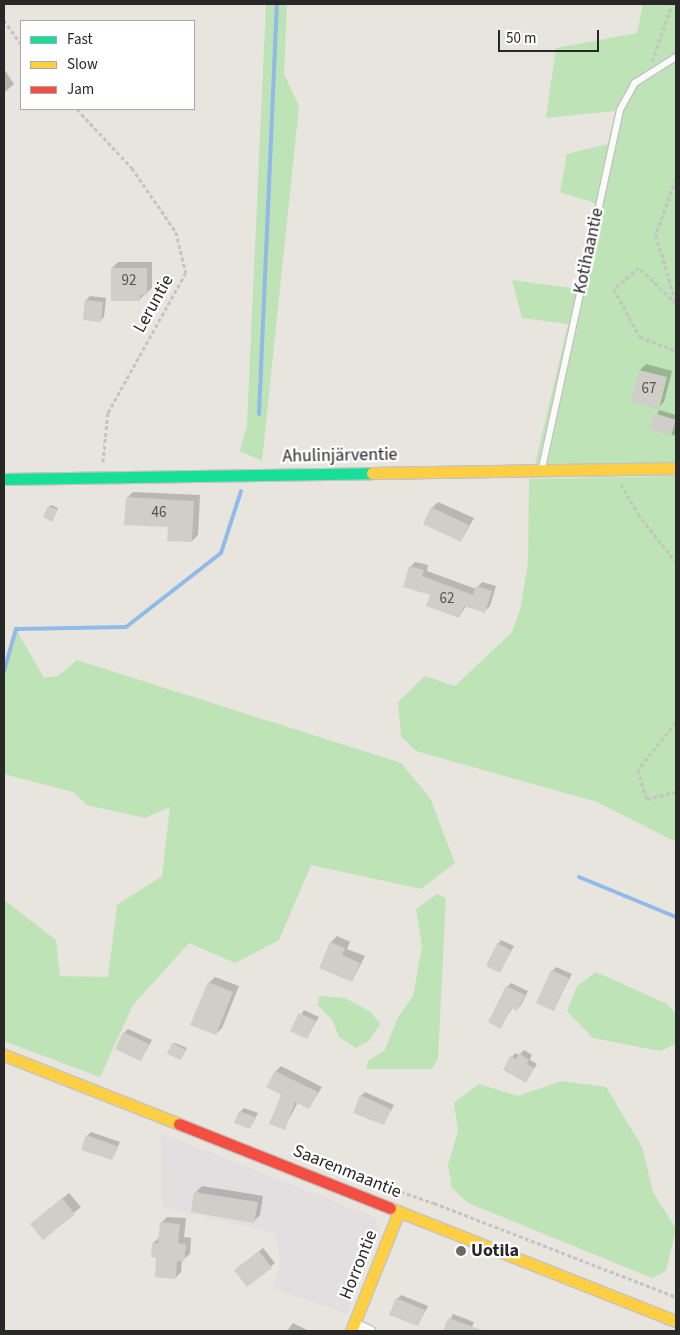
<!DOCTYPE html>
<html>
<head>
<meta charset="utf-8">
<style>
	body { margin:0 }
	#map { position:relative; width:680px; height:1335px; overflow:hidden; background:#e7e5dd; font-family:"Source Sans 3",sans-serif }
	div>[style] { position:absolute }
	.industrial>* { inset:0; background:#e3dfe0 }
	.green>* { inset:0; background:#bde3b6 }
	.shadow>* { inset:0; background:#0003 }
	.stream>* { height:4px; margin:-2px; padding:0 2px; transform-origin:2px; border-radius:2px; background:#91bae8 }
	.building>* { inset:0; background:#d0cec8 }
	.path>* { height:2.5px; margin-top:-1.25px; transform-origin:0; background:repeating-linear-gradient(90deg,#c5c4c3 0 4px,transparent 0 6.5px) }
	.roads { filter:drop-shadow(1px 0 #c4c3c3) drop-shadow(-1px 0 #c4c3c3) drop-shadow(0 1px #c4c3c3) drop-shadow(0 -1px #c4c3c3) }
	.lane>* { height:5.5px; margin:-2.75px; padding:0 2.75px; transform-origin:2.75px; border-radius:2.75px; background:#fbfbfa }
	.street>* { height:11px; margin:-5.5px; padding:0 5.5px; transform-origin:5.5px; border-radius:5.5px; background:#fbfbfa }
	.fast>* { height:11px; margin:-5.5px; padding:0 5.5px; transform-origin:5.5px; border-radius:5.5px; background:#16e098 }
	.slow>* { height:11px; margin:-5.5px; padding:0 5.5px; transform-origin:5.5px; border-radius:5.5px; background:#ffcf43 }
	.jam>* { height:11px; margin:-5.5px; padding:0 5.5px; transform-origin:5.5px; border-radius:5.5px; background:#f24e42 }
	.dots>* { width:14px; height:14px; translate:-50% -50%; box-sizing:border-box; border:2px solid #fff; border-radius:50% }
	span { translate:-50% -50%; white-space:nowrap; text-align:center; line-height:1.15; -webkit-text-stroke:4.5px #fff; paint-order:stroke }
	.number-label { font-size:15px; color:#535251 }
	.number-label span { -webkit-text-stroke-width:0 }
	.street-label { font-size:18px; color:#282828 }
	.poi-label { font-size:18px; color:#282828; font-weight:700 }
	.left { translate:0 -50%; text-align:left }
	.frame { position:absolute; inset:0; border:5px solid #282828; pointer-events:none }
	.legend { position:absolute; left:20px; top:20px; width:175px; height:90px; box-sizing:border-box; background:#fff; border:1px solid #a9a9a9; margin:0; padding:6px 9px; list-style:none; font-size:15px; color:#282828 }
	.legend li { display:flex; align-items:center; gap:10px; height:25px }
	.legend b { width:25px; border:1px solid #a9a9a9 }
	.scale { position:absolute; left:498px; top:30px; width:101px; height:22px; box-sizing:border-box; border:2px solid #282828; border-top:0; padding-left:6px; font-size:15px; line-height:18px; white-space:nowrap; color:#282828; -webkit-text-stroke:4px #fff; paint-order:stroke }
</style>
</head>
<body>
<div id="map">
	<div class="industrial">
		<i style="clip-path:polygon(161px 1133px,374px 1217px,380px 1229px,347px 1314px,272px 1288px,281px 1265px,275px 1233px,162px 1207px)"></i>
	</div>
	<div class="green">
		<i style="clip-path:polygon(266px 4px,287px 4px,284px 74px,299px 106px,262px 461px,240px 451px,247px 425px)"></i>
		<i style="clip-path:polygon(643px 4px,676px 4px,676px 468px,535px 465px,568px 324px,522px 318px,512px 280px,578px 289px,599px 204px,560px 192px,567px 154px,608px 144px,615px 111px,546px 118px,556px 48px,637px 33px)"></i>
		<i style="clip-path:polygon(676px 476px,676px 842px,597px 802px,416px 751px,401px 736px,398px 702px,425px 676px,455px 686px,512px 632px,520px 610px,528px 563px,529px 479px)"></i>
		<i style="clip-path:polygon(16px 629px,44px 678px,58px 676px,77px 660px,401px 763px,430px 798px,455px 863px,421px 889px,311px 865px,279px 940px,235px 963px,189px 943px,133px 1005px,100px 1077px,4px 1041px,4px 900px,56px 940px,60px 976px,108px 977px,117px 905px,162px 876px,170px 807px,145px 818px,87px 805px,73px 792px,4px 774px,4px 671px)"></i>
		<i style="clip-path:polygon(437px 894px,446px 898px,438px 1058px,432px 1069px,366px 1069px,368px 1061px,385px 1050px,397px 1019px,413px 996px,422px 947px,416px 909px)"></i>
		<i style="clip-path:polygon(596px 972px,667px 1004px,676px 1014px,676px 1044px,660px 1051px,593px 1038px,567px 1011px,577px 986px)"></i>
		<i style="clip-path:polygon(319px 996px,345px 998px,371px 1012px,380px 1024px,369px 1041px,356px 1048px,339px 1037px,333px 1021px,318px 1005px)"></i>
		<i style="clip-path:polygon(562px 1081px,606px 1087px,642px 1147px,653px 1192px,676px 1229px,666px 1271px,652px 1278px,468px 1203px,452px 1188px,448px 1165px,458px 1131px,454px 1103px,479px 1084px,518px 1096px)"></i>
	</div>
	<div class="shadow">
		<i style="clip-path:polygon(4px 69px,14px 84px,4px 93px)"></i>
		<i style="clip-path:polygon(118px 262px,152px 262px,152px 288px,139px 300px,112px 268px)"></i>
		<i style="clip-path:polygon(90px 296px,106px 298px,104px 317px,100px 321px,86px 300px)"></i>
		<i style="clip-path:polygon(646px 364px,672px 371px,664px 402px,658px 408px,632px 401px,640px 370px)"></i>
		<i style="clip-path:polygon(659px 410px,676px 415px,676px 436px,651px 428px)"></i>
		<i style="clip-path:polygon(133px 492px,200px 495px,198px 535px,192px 541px,127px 498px)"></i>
		<i style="clip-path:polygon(438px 502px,474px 518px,461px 541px,432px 508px)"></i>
		<i style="clip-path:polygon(51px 505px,58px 508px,52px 520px,49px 507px)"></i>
		<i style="clip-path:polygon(415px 562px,428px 565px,427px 571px,476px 589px,482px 582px,496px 586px,490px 606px,485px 611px,466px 606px,459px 617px,432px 594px,410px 567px)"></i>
		<i style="clip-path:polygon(337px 936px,350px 942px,347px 949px,365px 956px,352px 981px,331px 942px)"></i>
		<i style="clip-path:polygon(501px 940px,514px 946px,500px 971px,498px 944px)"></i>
		<i style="clip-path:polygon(556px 967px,572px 974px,553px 1010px,552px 971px)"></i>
		<i style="clip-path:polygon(215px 977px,239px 986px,222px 1028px,216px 1034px,209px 983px)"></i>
		<i style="clip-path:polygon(511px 983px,528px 991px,521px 1005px,517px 1009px,513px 1007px,500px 1027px,507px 987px)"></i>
		<i style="clip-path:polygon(304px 1010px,319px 1017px,307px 1037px,292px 1030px)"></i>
		<i style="clip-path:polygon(128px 1029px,152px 1040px,141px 1060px,124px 1033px)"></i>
		<i style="clip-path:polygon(175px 1043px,187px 1048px,182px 1057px,173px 1044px)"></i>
		<i style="clip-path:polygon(524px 1050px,532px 1055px,530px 1060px,537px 1064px,526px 1081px,504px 1069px,515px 1053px,519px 1055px)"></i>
		<i style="clip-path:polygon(281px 1066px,322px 1087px,309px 1108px,298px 1102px,284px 1129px,282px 1094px,276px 1071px)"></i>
		<i style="clip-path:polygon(365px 1092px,394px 1105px,384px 1123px,361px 1096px)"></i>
		<i style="clip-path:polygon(244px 1108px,258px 1113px,250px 1128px,240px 1112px)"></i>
		<i style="clip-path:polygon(91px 1132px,120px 1142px,112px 1159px,87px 1136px)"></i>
		<i style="clip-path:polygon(202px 1186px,263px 1196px,260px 1215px,254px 1221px,196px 1192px)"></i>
		<i style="clip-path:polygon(69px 1193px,81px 1207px,43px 1238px,38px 1219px)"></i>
		<i style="clip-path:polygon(167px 1217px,186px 1218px,184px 1237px,191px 1238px,190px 1254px,182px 1260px,181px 1272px,175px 1278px,158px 1256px,153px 1243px,160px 1237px,161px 1223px)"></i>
		<i style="clip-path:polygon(263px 1248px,275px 1263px,247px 1286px,239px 1267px)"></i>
		<i style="clip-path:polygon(401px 1295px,428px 1306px,418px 1325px,397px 1299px)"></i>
		<i style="clip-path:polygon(453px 1314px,474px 1322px,470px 1331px,445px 1331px)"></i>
		<i style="clip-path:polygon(293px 1323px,309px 1331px,287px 1331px)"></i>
	</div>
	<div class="stream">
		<i style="left:259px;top:414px;width:410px;rotate:-87.5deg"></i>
		<i style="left:4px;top:671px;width:44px;rotate:-74.1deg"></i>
		<i style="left:16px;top:629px;width:110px;rotate:-1deg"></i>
		<i style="left:126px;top:627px;width:120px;rotate:-37.9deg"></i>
		<i style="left:221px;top:553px;width:65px;rotate:-72.1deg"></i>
		<i style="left:579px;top:877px;width:105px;rotate:22.4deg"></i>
	</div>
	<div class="building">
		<i style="clip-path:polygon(111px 268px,147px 268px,147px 295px,140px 295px,140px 301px,111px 301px)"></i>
		<i style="clip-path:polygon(85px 300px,103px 302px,101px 322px,83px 320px)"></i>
		<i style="clip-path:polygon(639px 370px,667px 377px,659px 409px,631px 402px)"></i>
		<i style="clip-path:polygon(654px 413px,676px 420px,671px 436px,649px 429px)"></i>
		<i style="clip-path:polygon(126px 497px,194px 501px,192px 542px,167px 541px,168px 527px,124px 525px)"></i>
		<i style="clip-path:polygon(48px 506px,58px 510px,52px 522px,43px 517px)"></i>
		<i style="clip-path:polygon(431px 507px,469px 525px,461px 542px,423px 524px)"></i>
		<i style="clip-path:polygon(409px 566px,424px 570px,422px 576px,473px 595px,476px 586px,492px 591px,485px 613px,464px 606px,459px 618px,426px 606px,430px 595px,403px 587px)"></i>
		<i style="clip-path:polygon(330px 942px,345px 948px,342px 955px,360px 963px,352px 982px,319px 968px)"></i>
		<i style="clip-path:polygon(497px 943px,511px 950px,500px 973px,486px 966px)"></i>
		<i style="clip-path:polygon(551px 970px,569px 978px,554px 1011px,536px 1003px)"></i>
		<i style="clip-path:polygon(208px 982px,233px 992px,216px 1035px,190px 1025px)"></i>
		<i style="clip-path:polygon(506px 986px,525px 995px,517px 1011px,511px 1008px,501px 1029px,488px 1022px)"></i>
		<i style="clip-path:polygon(299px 1013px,316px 1021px,307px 1039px,290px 1031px)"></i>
		<i style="clip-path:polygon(123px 1032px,149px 1044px,141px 1061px,115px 1049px)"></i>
		<i style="clip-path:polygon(172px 1043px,186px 1050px,181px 1060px,167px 1054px)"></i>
		<i style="clip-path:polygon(519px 1053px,529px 1060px,527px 1064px,534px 1068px,526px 1083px,503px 1070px,510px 1056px,516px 1059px)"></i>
		<i style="clip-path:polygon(275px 1071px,318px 1092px,309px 1109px,295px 1102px,285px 1130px,269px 1124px,281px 1095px,266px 1087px)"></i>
		<i style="clip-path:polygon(360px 1095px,391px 1109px,384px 1125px,353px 1113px)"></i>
		<i style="clip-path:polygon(239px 1111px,255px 1117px,250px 1129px,234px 1123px)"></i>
		<i style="clip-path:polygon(86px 1135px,117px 1146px,112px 1160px,81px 1150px)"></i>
		<i style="clip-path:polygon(194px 1192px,258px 1202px,254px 1223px,191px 1212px)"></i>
		<i style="clip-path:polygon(62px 1198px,75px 1214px,43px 1240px,30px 1224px)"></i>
		<i style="clip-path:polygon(160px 1222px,180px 1224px,178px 1243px,186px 1244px,184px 1261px,177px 1261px,176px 1279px,155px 1277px,156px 1258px,151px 1257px,152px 1243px,158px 1243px)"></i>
		<i style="clip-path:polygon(259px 1251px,272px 1268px,247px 1287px,234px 1270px)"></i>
		<i style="clip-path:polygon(396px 1298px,425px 1310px,418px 1326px,389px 1315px)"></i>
		<i style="clip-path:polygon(448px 1318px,482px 1330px,482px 1331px,443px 1331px)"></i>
	</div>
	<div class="path">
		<i style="left:4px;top:20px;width:29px;rotate:55deg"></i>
		<i style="left:652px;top:61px;width:60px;rotate:-70.7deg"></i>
		<i style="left:77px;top:109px;width:81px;rotate:47deg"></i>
		<i style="left:132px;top:168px;width:78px;rotate:55.5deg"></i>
		<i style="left:176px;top:232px;width:42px;rotate:76.3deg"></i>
		<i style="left:186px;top:273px;width:160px;rotate:119.1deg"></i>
		<i style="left:108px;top:413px;width:51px;rotate:95.6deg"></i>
		<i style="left:676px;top:179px;width:59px;rotate:109.7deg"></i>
		<i style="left:656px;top:235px;width:70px;rotate:73.4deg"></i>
		<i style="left:676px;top:304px;width:52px;rotate:-135.8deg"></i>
		<i style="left:639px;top:268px;width:33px;rotate:140deg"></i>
		<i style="left:614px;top:289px;width:55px;rotate:61.6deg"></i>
		<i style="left:640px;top:337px;width:39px;rotate:21deg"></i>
		<i style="left:621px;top:484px;width:34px;rotate:60deg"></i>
		<i style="left:638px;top:514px;width:61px;rotate:51.6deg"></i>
		<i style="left:676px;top:723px;width:60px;rotate:129deg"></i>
		<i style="left:638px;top:770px;width:30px;rotate:73deg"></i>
		<i style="left:647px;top:799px;width:30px;rotate:-14deg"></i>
		<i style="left:327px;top:1166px;width:113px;rotate:19.1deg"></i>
		<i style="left:434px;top:1203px;width:260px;rotate:21.2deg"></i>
	</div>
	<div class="roads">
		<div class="lane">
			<i style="left:542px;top:468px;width:366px;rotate:-77.7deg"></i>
			<i style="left:620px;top:110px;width:31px;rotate:-61deg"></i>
			<i style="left:635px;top:83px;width:49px;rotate:-32.4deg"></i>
		</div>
		<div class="street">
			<i style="left:354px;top:1324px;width:17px;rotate:25deg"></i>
		</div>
		<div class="fast">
			<i style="left:4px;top:479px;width:368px;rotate:-0.9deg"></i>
		</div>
		<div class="slow">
			<i style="left:372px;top:473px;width:304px;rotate:-0.9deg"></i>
			<i style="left:4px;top:1055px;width:188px;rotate:21.5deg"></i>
			<i style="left:390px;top:1208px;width:308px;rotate:21.6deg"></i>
			<i style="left:351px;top:1331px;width:129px;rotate:-68.2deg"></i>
		</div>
		<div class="jam">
			<i style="left:179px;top:1124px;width:227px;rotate:21.7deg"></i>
		</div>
	</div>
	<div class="dots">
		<i style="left:461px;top:1251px;background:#6b6a67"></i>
	</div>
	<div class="number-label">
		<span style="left:129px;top:281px">92</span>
		<span style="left:649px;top:389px">67</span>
		<span style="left:159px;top:513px">46</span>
		<span style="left:447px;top:599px">62</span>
	</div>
	<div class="street-label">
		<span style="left:589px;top:251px;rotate:-78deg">Kotihaantie</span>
		<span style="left:154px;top:304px;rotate:-61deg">Leruntie</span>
		<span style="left:340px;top:456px;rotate:-1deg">Ahulinjärventie</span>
		<span style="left:347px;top:1172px;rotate:22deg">Saarenmaantie</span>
		<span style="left:359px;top:1265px;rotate:-68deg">Horrontie</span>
	</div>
	<div class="poi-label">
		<span class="left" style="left:471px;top:1251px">Uotila</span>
	</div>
	<div class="frame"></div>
	<ul class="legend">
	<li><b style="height:6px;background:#16e098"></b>Fast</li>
	<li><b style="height:6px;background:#ffcf43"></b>Slow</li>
	<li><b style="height:6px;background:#f24e42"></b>Jam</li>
	</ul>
	<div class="scale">50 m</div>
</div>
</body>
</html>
